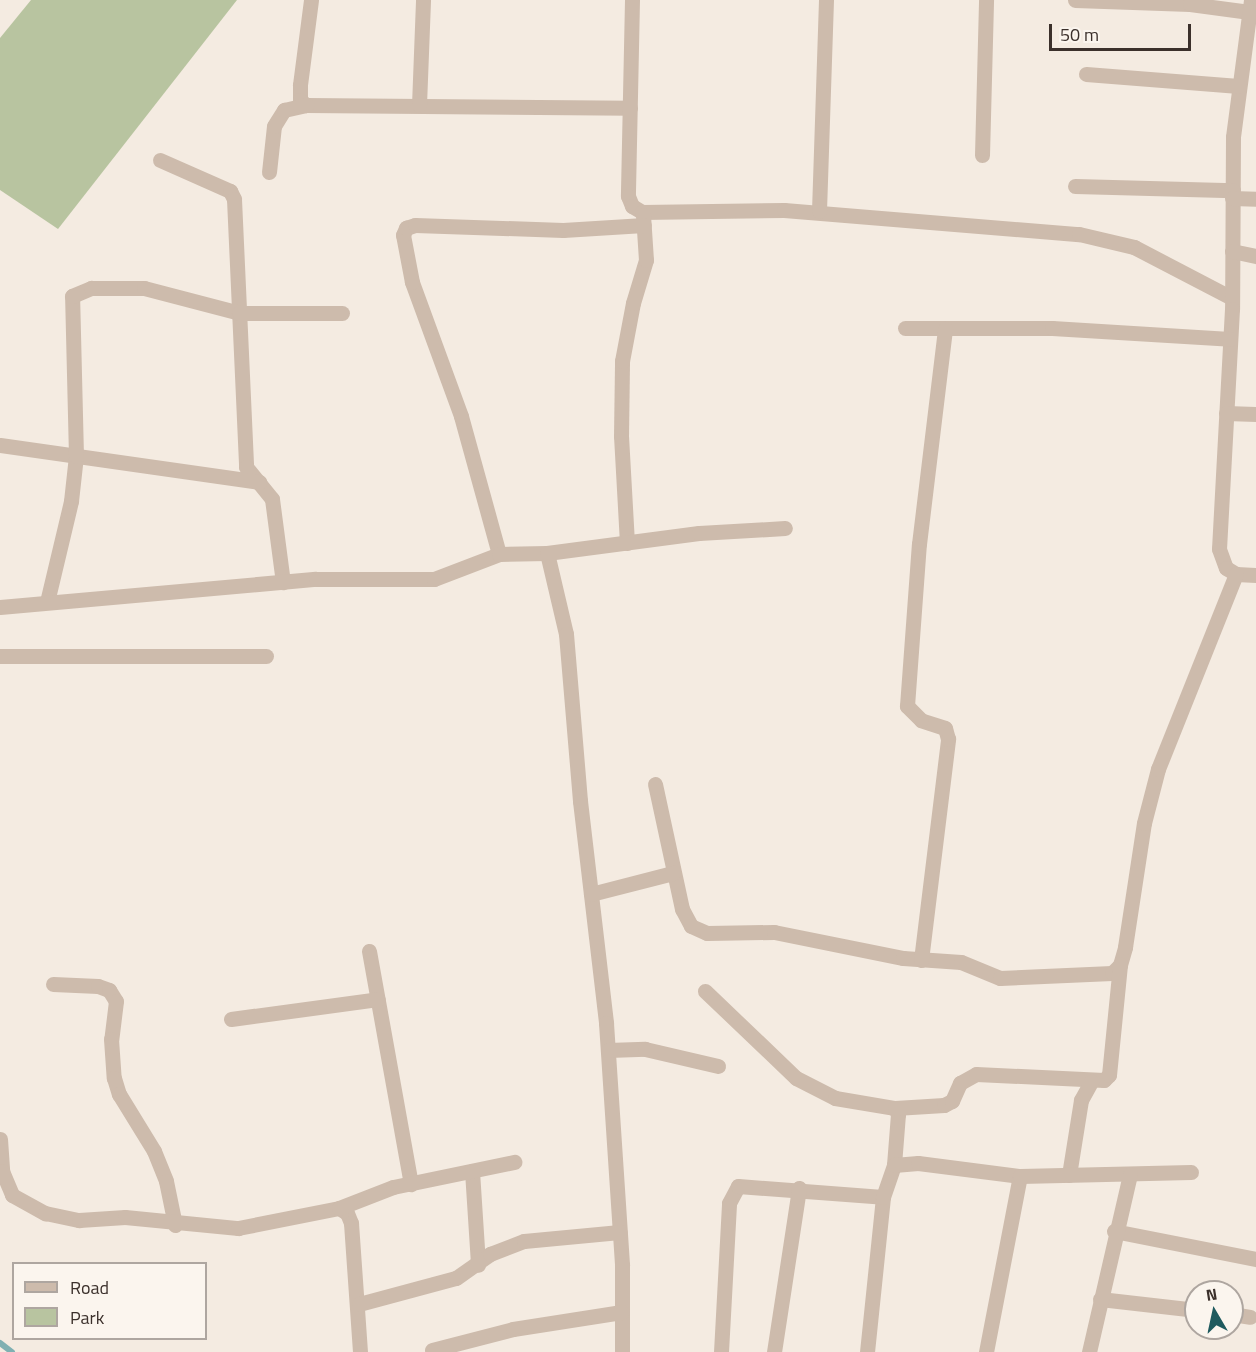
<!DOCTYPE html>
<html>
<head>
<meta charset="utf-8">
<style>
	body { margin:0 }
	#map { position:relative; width:1256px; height:1352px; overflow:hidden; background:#f4ebe1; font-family:"Titillium Web",sans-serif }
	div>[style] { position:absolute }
	.green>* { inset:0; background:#b8c4a0 }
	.stream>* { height:6px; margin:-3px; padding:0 3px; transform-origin:3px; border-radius:3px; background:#7fb0b2 }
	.street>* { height:15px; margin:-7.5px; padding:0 7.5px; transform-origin:7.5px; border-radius:7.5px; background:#cdbbac }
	span { translate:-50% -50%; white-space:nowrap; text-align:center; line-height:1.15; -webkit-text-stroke:5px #fbf5ee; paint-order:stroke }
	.legend { position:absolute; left:12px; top:1262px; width:195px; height:78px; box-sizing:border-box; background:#fbf5ee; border:2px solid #aea6a0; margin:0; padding:8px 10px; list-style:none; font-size:18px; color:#3b302b }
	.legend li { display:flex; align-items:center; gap:12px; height:30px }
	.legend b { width:30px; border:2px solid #aea6a0 }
	.north { position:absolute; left:1184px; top:1280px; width:60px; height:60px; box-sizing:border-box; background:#fbf5ee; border:2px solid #aea6a0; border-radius:50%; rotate:351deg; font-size:16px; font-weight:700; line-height:24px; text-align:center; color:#3b302b }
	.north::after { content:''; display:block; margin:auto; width:21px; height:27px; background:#1f5a5e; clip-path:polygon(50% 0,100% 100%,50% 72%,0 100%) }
	.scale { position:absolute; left:1049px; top:24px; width:142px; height:27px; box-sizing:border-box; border:3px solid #3b302b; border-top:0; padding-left:8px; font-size:18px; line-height:21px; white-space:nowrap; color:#3b302b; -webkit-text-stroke:4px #fbf5ee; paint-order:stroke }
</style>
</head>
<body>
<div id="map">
	<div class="green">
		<i style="clip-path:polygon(31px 0,237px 0,58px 229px,0 190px,0 38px)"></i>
	</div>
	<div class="stream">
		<i style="left:0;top:1343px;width:15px;rotate:37deg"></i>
	</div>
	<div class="street">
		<i style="left:311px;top:0;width:86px;rotate:97.4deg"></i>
		<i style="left:300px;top:85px;width:15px;rotate:90deg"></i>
		<i style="left:300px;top:100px;width:8px;rotate:40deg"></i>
		<i style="left:306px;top:105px;width:324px;rotate:0.5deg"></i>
		<i style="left:632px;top:0;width:196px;rotate:91.2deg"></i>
		<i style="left:628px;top:196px;width:11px;rotate:68deg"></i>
		<i style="left:632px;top:206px;width:12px;rotate:31deg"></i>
		<i style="left:642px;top:212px;width:142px;rotate:-0.8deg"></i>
		<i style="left:784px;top:210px;width:296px;rotate:4.7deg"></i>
		<i style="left:1079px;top:234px;width:57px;rotate:13.3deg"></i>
		<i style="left:1134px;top:247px;width:110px;rotate:27.5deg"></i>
		<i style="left:1075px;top:0;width:115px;rotate:2deg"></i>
		<i style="left:1190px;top:4px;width:60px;rotate:7.7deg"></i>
		<i style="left:1251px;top:0;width:138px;rotate:97.5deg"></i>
		<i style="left:1233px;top:137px;width:172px;rotate:90.3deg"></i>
		<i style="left:1232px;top:309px;width:240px;rotate:93.1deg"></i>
		<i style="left:1219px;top:549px;width:20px;rotate:70deg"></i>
		<i style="left:1226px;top:568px;width:12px;rotate:31deg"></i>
		<i style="left:1236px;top:574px;width:20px;rotate:3deg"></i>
		<i style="left:1086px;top:74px;width:153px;rotate:4.5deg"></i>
		<i style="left:419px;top:105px;width:105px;rotate:-87.8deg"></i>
		<i style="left:982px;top:155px;width:155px;rotate:-88.5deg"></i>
		<i style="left:160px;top:160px;width:77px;rotate:23.9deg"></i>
		<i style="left:230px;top:191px;width:9px;rotate:63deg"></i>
		<i style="left:234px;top:199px;width:268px;rotate:87.4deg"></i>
		<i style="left:246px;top:467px;width:41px;rotate:50.9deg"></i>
		<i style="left:272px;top:499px;width:84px;rotate:82.5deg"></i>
		<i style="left:269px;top:172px;width:46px;rotate:-83.8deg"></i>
		<i style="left:274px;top:126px;width:19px;rotate:-58deg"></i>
		<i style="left:284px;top:110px;width:23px;rotate:-13deg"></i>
		<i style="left:1075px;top:186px;width:158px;rotate:1.5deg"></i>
		<i style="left:1232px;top:198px;width:24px;rotate:2deg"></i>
		<i style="left:819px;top:211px;width:211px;rotate:-88.1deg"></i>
		<i style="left:1232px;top:251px;width:25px;rotate:12deg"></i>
		<i style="left:905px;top:328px;width:147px"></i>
		<i style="left:1052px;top:328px;width:178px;rotate:3.5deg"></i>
		<i style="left:1226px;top:413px;width:30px;rotate:2deg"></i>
		<i style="left:0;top:445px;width:262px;rotate:8.1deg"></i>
		<i style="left:627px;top:543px;width:107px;rotate:-93.2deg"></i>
		<i style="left:621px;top:436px;width:75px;rotate:-89.2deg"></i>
		<i style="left:622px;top:361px;width:59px;rotate:-79.3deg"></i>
		<i style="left:633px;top:303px;width:45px;rotate:-73.2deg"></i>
		<i style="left:646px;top:260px;width:45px;rotate:-93.8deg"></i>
		<i style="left:547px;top:553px;width:83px;rotate:76.8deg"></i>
		<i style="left:566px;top:634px;width:168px;rotate:85.2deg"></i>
		<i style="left:580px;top:801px;width:224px;rotate:83.3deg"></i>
		<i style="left:606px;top:1023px;width:243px;rotate:86.2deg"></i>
		<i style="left:622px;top:1265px;width:87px;rotate:90deg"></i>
		<i style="left:499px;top:554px;width:143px;rotate:-105.4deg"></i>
		<i style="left:461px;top:416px;width:143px;rotate:-110.1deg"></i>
		<i style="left:412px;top:282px;width:48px;rotate:-100.8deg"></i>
		<i style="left:403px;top:235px;width:8px;rotate:-67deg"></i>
		<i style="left:406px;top:228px;width:9px;rotate:-18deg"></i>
		<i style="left:415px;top:225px;width:148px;rotate:1.9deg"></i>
		<i style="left:563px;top:230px;width:81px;rotate:-3.5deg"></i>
		<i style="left:47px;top:602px;width:104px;rotate:-76.6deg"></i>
		<i style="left:71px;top:501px;width:45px;rotate:-83.7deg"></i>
		<i style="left:76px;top:456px;width:160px;rotate:-91.4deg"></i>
		<i style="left:72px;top:296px;width:21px;rotate:-23deg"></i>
		<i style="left:91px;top:288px;width:53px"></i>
		<i style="left:144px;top:288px;width:98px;rotate:14.7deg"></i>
		<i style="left:239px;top:313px;width:103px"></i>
		<i style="left:0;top:607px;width:317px;rotate:-5.1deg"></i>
		<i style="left:316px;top:579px;width:118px"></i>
		<i style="left:434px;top:579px;width:70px;rotate:-21deg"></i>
		<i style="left:499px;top:554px;width:48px;rotate:-1.2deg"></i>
		<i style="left:547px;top:553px;width:153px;rotate:-7.5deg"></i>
		<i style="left:699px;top:533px;width:86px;rotate:-3.3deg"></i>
		<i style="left:0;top:656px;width:266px"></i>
		<i style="left:655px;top:784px;width:128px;rotate:77.8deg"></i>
		<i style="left:682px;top:909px;width:19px;rotate:62deg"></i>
		<i style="left:691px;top:926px;width:17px;rotate:24deg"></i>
		<i style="left:707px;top:933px;width:67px;rotate:-0.9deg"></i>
		<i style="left:774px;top:932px;width:132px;rotate:11.4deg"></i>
		<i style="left:903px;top:958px;width:58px;rotate:3.9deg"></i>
		<i style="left:961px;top:962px;width:42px;rotate:22.3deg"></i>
		<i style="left:1000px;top:978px;width:112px;rotate:-2.6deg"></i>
		<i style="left:1112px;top:973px;width:11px;rotate:-45deg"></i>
		<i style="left:1120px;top:965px;width:19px;rotate:-74deg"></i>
		<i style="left:1125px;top:947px;width:125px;rotate:-81.3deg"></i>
		<i style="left:1144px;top:823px;width:56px;rotate:-75.5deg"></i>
		<i style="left:1158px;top:769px;width:210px;rotate:-68.2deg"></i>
		<i style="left:591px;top:894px;width:85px;rotate:-14.4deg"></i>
		<i style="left:369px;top:951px;width:237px;rotate:79.8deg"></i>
		<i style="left:921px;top:960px;width:223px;rotate:-83deg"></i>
		<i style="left:948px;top:739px;width:11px;rotate:-105deg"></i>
		<i style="left:945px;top:728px;width:25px;rotate:-162deg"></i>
		<i style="left:921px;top:720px;width:20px;rotate:-135deg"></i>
		<i style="left:907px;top:706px;width:162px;rotate:-85.8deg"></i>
		<i style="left:919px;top:544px;width:217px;rotate:-83.1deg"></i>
		<i style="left:53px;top:984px;width:45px;rotate:2.5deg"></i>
		<i style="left:98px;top:986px;width:12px;rotate:20deg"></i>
		<i style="left:109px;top:990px;width:13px;rotate:58deg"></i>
		<i style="left:116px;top:1001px;width:38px;rotate:97deg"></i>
		<i style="left:111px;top:1039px;width:39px;rotate:86deg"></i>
		<i style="left:114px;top:1078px;width:17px;rotate:73deg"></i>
		<i style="left:119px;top:1094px;width:67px;rotate:58.4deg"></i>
		<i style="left:154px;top:1151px;width:32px;rotate:68deg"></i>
		<i style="left:166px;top:1181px;width:45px;rotate:78.4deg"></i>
		<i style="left:705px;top:991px;width:126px;rotate:43.7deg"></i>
		<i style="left:796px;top:1078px;width:44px;rotate:27.1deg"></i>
		<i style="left:835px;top:1098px;width:61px;rotate:9.5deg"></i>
		<i style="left:895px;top:1108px;width:7px;rotate:63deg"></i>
		<i style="left:898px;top:1114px;width:51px;rotate:94.5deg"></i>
		<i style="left:231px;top:1019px;width:148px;rotate:-7.7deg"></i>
		<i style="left:608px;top:1050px;width:37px;rotate:-2deg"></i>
		<i style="left:645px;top:1049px;width:75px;rotate:13.1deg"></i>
		<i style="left:895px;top:1108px;width:49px;rotate:-3.5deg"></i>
		<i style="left:944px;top:1105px;width:9px;rotate:-27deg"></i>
		<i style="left:952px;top:1101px;width:20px;rotate:-66deg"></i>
		<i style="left:960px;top:1083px;width:18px;rotate:-29deg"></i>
		<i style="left:976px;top:1074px;width:128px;rotate:2.7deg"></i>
		<i style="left:1104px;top:1080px;width:7px;rotate:-45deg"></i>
		<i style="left:1109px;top:1075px;width:111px;rotate:-84.3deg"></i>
		<i style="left:0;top:1139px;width:32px;rotate:86deg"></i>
		<i style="left:2px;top:1171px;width:26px;rotate:67deg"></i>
		<i style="left:12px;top:1195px;width:38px;rotate:29deg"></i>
		<i style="left:45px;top:1213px;width:35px;rotate:12deg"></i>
		<i style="left:79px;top:1220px;width:46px;rotate:-3.7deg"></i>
		<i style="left:125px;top:1217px;width:114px;rotate:5.6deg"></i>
		<i style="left:238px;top:1228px;width:103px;rotate:-11.2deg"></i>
		<i style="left:339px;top:1208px;width:9px;rotate:32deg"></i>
		<i style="left:347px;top:1213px;width:11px;rotate:68deg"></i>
		<i style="left:351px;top:1223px;width:129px;rotate:86deg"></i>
		<i style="left:472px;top:1171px;width:94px;rotate:86.3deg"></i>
		<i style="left:1069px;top:1175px;width:76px;rotate:-80.9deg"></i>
		<i style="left:1081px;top:1100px;width:21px;rotate:-61deg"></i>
		<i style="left:339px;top:1208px;width:58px;rotate:-21.3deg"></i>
		<i style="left:393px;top:1187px;width:124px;rotate:-11.7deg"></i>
		<i style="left:1114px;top:1231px;width:145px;rotate:11.2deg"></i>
		<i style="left:1100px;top:1299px;width:97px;rotate:6.5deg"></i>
		<i style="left:359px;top:1304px;width:100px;rotate:-15deg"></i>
		<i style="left:456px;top:1278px;width:42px;rotate:-35.2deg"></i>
		<i style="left:490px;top:1254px;width:36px;rotate:-21deg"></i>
		<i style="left:524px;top:1241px;width:96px;rotate:-5.4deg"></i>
		<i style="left:1232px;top:1314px;width:18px;rotate:9deg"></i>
		<i style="left:432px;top:1350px;width:84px;rotate:-14.5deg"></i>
		<i style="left:513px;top:1329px;width:110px;rotate:-8.9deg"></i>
		<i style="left:721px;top:1352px;width:149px;rotate:-86.9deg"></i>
		<i style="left:729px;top:1203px;width:19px;rotate:-62deg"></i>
		<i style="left:738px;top:1186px;width:145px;rotate:4.3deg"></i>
		<i style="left:774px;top:1352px;width:166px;rotate:-81.3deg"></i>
		<i style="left:867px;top:1352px;width:156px;rotate:-84.1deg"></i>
		<i style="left:883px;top:1197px;width:34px;rotate:-71deg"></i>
		<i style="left:894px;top:1165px;width:24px;rotate:-5deg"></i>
		<i style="left:918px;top:1163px;width:103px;rotate:7.3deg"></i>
		<i style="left:986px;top:1352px;width:179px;rotate:-79.1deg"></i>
		<i style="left:1020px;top:1176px;width:171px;rotate:-1.3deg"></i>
		<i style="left:1089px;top:1352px;width:182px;rotate:-77deg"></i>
	</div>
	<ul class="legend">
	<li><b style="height:8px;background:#cdbbac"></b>Road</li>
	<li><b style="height:16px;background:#b8c4a0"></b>Park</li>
	</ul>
	<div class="north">N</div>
	<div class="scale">50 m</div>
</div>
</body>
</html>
